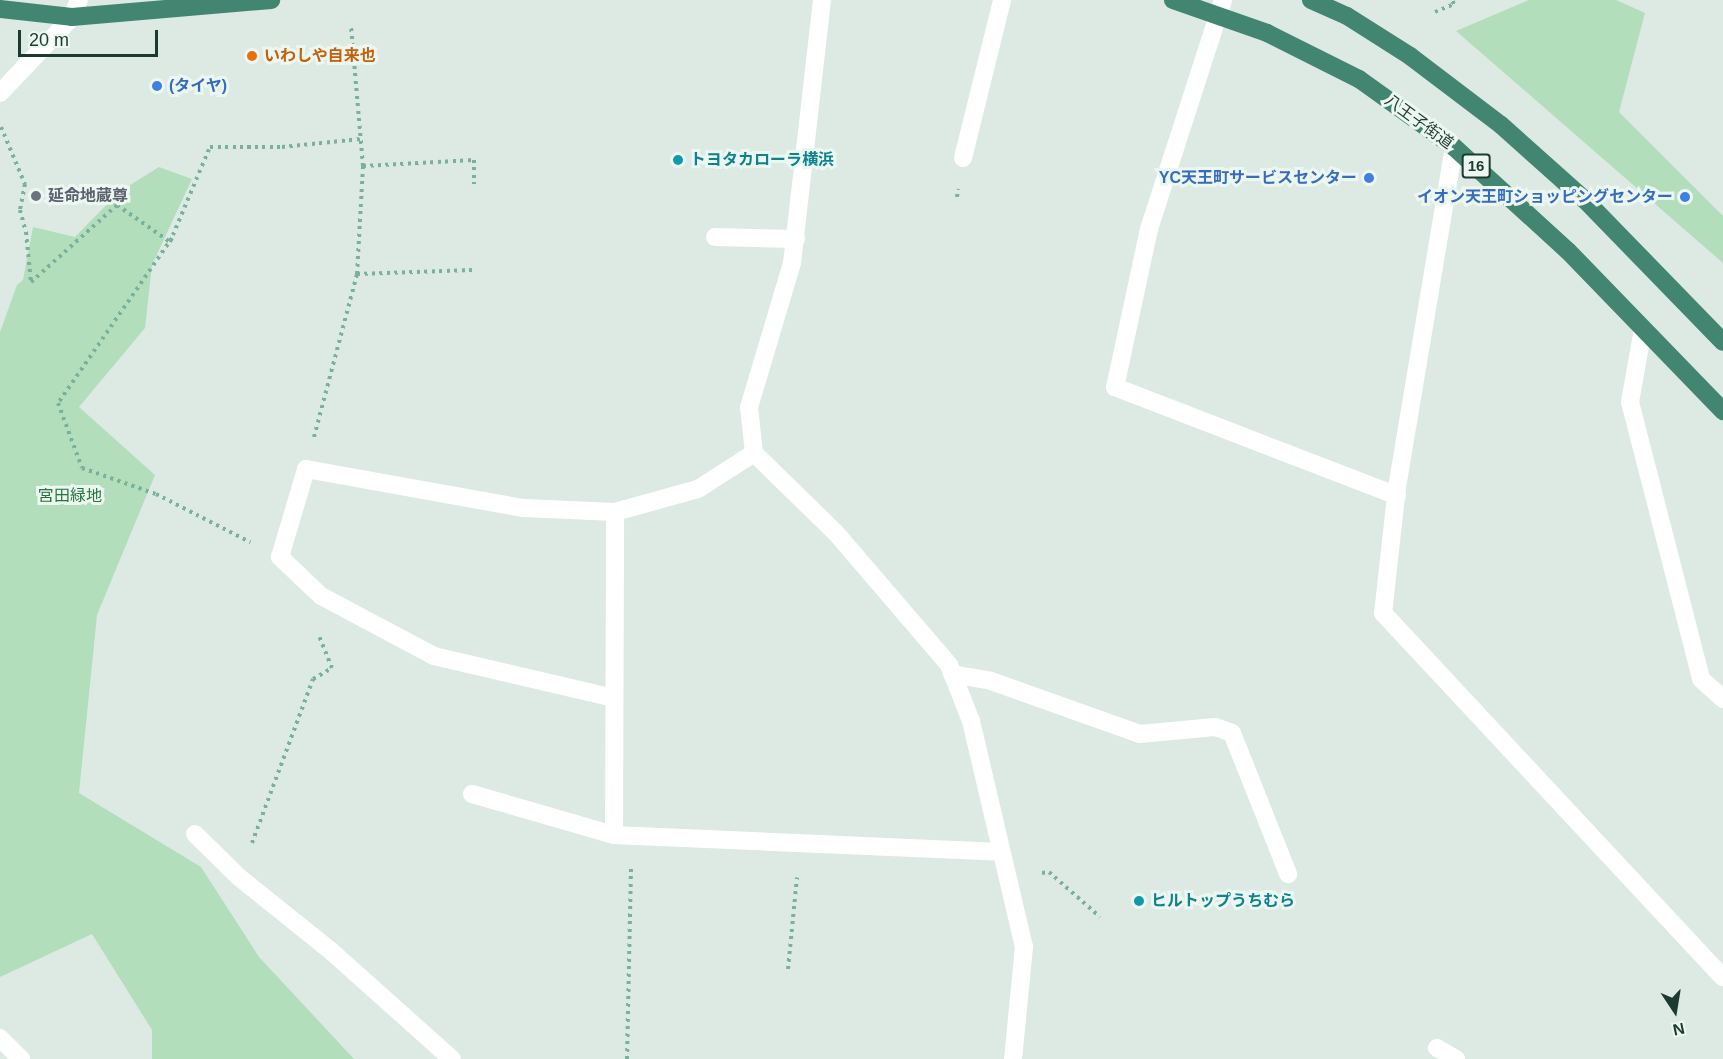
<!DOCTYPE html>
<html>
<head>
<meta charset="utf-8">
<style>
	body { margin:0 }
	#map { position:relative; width:1723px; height:1059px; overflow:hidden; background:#dceae3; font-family:Arial,"Noto Sans JP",sans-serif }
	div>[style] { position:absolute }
	.green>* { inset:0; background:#b2debb }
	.path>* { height:4px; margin-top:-2px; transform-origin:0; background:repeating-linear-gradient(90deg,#7ab19c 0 3px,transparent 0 7.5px) }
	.service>* { height:18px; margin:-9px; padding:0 9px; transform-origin:9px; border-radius:9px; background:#fff }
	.minor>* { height:18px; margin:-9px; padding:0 9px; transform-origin:9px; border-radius:9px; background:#fff }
	.tertiary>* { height:18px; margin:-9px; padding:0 9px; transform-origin:9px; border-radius:9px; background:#fff }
	.trunk>* { height:18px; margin:-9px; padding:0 9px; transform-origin:9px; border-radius:9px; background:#428672 }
	.dots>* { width:16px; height:16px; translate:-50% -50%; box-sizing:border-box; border:3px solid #edf7f1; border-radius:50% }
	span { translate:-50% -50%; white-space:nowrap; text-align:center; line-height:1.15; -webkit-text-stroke:6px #edf7f1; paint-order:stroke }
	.shield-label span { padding:2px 4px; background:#edf7f1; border:2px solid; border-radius:4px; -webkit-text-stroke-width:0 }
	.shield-label { font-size:15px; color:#1d3a30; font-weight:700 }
	.food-label { font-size:16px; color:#c56008; font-weight:700 }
	.left { translate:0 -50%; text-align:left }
	.shop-label { font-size:16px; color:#366cbe; font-weight:700 }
	.right { translate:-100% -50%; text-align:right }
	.street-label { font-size:16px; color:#1d3a30 }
	.culture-label { font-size:16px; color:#0d838f; font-weight:700 }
	.worship-label { font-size:16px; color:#5b616d; font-weight:700 }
	.park-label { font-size:16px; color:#24743e }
	.north { position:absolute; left:1645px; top:981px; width:60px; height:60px; -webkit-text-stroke:4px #edf7f1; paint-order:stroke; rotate:168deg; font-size:16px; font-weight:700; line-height:24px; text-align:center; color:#1d3a30 }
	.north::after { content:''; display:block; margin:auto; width:21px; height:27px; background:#1d3a30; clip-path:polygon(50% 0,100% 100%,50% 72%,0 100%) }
	.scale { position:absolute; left:18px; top:30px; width:140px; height:27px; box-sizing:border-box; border:3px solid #1d3a30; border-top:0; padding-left:8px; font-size:18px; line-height:21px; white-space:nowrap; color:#1d3a30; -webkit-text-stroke:4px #edf7f1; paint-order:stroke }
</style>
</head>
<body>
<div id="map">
	<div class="green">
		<i style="clip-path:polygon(1529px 0,1616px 0,1645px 13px,1619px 112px,1723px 216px,1723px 263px,1456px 31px)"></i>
		<i style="clip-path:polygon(159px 167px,192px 179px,152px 265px,145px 328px,79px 407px,155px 475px,97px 615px,79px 793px,201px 867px,259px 957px,354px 1059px,152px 1059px,152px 1030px,92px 934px,0 977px,0 332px,17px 285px,23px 280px,33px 227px,75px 237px,119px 192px)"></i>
	</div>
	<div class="path">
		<i style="left:1435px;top:12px;width:21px;rotate:-23deg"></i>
		<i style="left:1454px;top:4px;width:4px;rotate:-117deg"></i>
		<i style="left:1px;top:127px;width:62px;rotate:67.2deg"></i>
		<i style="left:25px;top:184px;width:26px;rotate:101deg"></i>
		<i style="left:20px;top:210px;width:23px;rotate:75deg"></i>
		<i style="left:26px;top:232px;width:50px;rotate:84.3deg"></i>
		<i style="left:31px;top:282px;width:115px;rotate:-41.8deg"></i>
		<i style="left:117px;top:205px;width:65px;rotate:34.9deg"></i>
		<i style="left:170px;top:242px;width:103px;rotate:-67.2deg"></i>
		<i style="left:210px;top:147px;width:72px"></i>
		<i style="left:282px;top:147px;width:79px;rotate:-5.8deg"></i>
		<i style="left:363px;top:166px;width:111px;rotate:-3.1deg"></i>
		<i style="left:474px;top:160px;width:24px;rotate:90deg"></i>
		<i style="left:957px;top:197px;width:8px;rotate:-83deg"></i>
		<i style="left:172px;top:238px;width:201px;rotate:124.6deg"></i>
		<i style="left:58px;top:403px;width:69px;rotate:69.7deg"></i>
		<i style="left:82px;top:468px;width:78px;rotate:19.4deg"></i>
		<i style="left:156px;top:494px;width:106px;rotate:27.1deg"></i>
		<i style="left:357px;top:274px;width:115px;rotate:-2deg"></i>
		<i style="left:314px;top:437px;width:169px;rotate:-75.2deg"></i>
		<i style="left:357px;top:274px;width:108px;rotate:-86.8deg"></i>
		<i style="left:363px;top:166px;width:140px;rotate:-94.9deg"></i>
		<i style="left:252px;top:843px;width:175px;rotate:-69.6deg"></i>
		<i style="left:313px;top:679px;width:22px;rotate:-30deg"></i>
		<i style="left:332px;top:668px;width:35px;rotate:-112deg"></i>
		<i style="left:1042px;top:873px;width:7px;rotate:-8deg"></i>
		<i style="left:1049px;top:872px;width:68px;rotate:41.4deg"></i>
		<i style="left:788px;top:969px;width:92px;rotate:-84.4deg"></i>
		<i style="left:627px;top:1059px;width:191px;rotate:-88.8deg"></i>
	</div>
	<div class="service">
		<i style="left:1223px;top:0;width:241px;rotate:107.9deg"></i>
		<i style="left:1149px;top:229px;width:162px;rotate:102.1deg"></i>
		<i style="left:1115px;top:387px;width:302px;rotate:21.1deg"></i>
		<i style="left:1454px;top:147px;width:345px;rotate:99.5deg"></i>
		<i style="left:1397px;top:487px;width:127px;rotate:96.3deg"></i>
		<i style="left:1383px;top:613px;width:498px;rotate:47deg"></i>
		<i style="left:963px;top:158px;width:163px;rotate:-76.1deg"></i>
		<i style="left:715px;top:237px;width:81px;rotate:1.4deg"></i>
		<i style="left:614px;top:698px;width:185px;rotate:-166.9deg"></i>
		<i style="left:434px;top:656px;width:128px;rotate:-152deg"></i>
		<i style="left:321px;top:596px;width:57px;rotate:-136.4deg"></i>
		<i style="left:280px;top:557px;width:92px;rotate:-73.5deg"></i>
		<i style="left:306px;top:469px;width:220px;rotate:10.2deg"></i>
		<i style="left:523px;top:508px;width:92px;rotate:2.5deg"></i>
		<i style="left:615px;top:512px;width:86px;rotate:-15.5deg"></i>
		<i style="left:698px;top:489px;width:67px;rotate:-32.7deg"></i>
		<i style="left:1215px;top:727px;width:18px;rotate:19deg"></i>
		<i style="left:1232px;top:733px;width:152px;rotate:68.3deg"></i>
		<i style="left:614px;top:835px;width:323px;rotate:-89.8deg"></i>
	</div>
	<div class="minor">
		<i style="left:822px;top:0;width:265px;rotate:96.5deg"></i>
		<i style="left:792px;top:263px;width:150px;rotate:106.6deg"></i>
		<i style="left:749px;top:407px;width:46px;rotate:83.8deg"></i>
		<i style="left:754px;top:453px;width:115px;rotate:44.3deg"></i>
		<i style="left:836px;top:533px;width:174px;rotate:49.4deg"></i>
		<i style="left:949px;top:665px;width:60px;rotate:68.6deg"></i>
		<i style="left:971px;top:721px;width:232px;rotate:76.8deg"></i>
		<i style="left:1024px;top:947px;width:113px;rotate:95.6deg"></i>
		<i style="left:0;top:93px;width:105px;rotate:-46.5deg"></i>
		<i style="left:1643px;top:329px;width:74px;rotate:100.1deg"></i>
		<i style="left:1630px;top:402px;width:286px;rotate:75.6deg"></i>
		<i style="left:1701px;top:679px;width:30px;rotate:42deg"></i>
		<i style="left:952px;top:674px;width:40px;rotate:10deg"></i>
		<i style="left:991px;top:681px;width:158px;rotate:19.6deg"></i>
		<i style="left:1140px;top:734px;width:75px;rotate:-5.3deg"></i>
		<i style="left:472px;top:794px;width:148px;rotate:16.1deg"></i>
		<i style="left:614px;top:835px;width:387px;rotate:2.5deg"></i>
		<i style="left:195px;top:834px;width:63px;rotate:44.4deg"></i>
		<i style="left:240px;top:878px;width:117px;rotate:38.7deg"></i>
		<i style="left:331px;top:951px;width:162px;rotate:41.8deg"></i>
		<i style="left:0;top:1038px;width:30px;rotate:45deg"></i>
		<i style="left:1437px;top:1048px;width:22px;rotate:30deg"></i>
	</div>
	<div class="tertiary">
		<i style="left:72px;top:17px;width:18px;rotate:-68deg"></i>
	</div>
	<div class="trunk">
		<i style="left:1173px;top:0;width:100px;rotate:19.3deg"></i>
		<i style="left:1267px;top:33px;width:103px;rotate:26.6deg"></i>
		<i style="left:1359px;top:79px;width:117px;rotate:35.6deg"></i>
		<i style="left:1454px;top:147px;width:154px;rotate:42.4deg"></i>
		<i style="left:1568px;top:251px;width:223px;rotate:45.9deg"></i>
		<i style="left:1311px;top:0;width:39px;rotate:24deg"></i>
		<i style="left:1347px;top:16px;width:75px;rotate:32.4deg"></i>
		<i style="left:1410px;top:56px;width:114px;rotate:37.2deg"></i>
		<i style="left:1501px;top:125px;width:113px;rotate:41.8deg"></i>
		<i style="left:1585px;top:200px;width:198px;rotate:45.8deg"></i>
		<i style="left:0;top:9px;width:72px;rotate:6.3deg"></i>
		<i style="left:72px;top:17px;width:200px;rotate:-4.9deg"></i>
	</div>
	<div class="dots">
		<i style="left:252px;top:56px;background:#e8710a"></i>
		<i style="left:157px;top:86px;background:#3f7fe0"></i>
		<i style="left:678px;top:160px;background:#0f9aa8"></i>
		<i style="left:1369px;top:178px;background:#3f7fe0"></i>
		<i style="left:36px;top:196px;background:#6b7280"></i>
		<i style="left:1685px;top:197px;background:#3f7fe0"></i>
		<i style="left:1139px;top:901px;background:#0f9aa8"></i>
	</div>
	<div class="shield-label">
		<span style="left:1476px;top:166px">16</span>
	</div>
	<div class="food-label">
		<span class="left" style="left:264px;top:56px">いわしや自来也</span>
	</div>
	<div class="shop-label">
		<span class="left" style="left:169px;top:86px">(タイヤ)</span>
		<span class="right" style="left:1357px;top:178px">YC天王町サービスセンター</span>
		<span class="right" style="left:1673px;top:197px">イオン天王町ショッピングセンター</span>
	</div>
	<div class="street-label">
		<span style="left:1419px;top:122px;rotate:36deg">八王子街道</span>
	</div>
	<div class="culture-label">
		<span class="left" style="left:690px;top:160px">トヨタカローラ横浜</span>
		<span class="left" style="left:1151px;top:901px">ヒルトップうちむら</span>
	</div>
	<div class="worship-label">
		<span class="left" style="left:48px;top:196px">延命地蔵尊</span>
	</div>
	<div class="park-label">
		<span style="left:70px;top:496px">宮田緑地</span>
	</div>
	<div class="north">N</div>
	<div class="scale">20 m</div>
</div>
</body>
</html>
